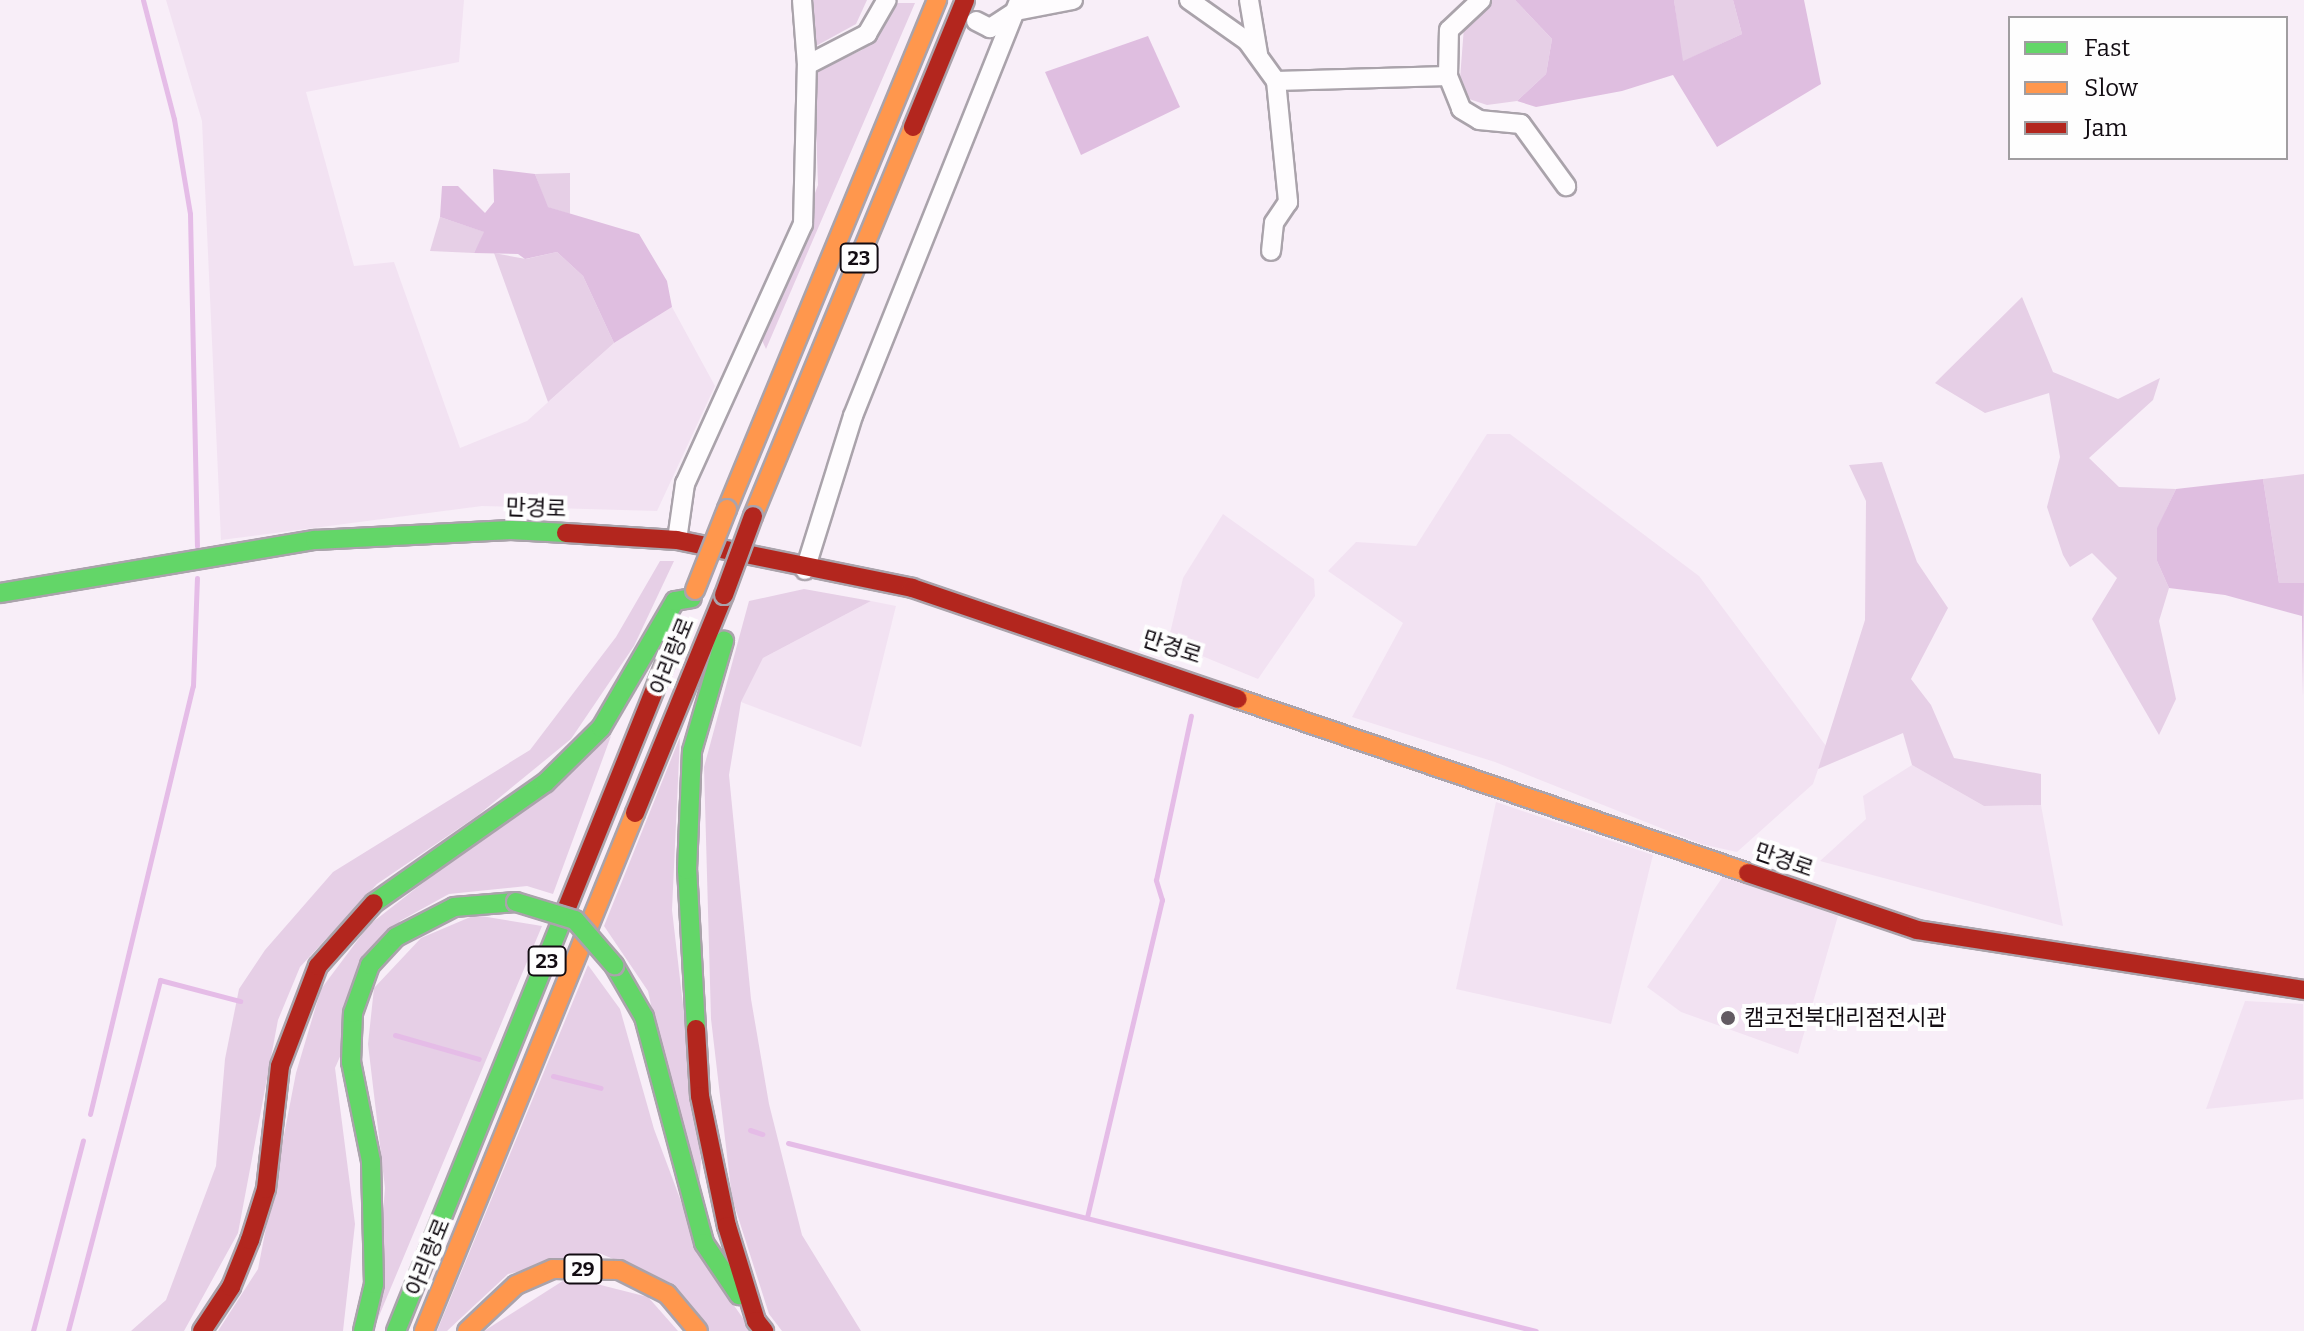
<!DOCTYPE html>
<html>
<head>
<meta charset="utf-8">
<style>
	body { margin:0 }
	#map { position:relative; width:2304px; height:1331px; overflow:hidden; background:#f8eef8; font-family:Bitter,"Noto Sans KR",serif }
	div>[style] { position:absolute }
	.built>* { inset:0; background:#f2e2f2 }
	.green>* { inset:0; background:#e6cfe6 }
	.forest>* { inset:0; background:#dfbee0 }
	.stream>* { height:5px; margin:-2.5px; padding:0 2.5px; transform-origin:2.5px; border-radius:2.5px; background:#e5bce7 }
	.roads { filter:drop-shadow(2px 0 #aaa3ab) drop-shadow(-2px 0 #aaa3ab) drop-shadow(0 2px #aaa3ab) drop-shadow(0 -2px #aaa3ab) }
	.street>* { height:18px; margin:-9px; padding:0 9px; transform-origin:9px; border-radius:9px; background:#fefcfe }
	.fast>* { height:18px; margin:-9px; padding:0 9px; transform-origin:9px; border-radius:9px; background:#63d668 }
	.slow>* { height:18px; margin:-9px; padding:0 9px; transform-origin:9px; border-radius:9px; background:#ff974d }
	.jam>* { height:18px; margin:-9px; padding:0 9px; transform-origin:9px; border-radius:9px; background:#b3261e }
	.bridges { filter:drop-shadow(2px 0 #aaa3ab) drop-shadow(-2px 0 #aaa3ab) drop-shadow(0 2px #aaa3ab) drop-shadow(0 -2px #aaa3ab) }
	.fast-bridge>* { height:18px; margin:-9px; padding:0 9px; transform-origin:9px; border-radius:9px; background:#63d668 }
	.slow-bridge>* { height:18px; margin:-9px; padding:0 9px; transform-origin:9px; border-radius:9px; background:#ff974d }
	.jam-bridge>* { height:18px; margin:-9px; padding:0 9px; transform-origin:9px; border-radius:9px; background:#b3261e }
	.dots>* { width:22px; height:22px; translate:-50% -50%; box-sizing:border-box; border:4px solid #fefefe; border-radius:50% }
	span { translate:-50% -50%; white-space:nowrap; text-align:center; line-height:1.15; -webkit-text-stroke:8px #fefefe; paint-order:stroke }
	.shield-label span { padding:2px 6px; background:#fefefe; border:2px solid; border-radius:6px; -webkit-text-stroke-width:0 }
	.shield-label { font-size:20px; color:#120c12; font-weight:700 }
	.street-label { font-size:22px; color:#120c12 }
	.poi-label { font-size:22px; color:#120c12 }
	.left { translate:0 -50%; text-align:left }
	.legend { position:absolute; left:2008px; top:16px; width:280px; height:144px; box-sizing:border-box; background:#fefefe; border:2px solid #a09da0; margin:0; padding:10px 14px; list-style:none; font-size:24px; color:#120c12 }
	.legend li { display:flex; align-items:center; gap:16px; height:40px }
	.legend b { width:40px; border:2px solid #a09da0 }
</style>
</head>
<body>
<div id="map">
	<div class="built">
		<i style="clip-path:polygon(166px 0,464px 0,459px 62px,306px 92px,354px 266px,394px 262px,460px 448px,527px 421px,614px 343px,672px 307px,715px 386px,657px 511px,482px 506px,221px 540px,202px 121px)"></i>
		<i style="clip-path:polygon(1487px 434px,1510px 434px,1699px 576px,1826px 746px,1813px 784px,1737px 852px,1701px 844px,1495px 762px,1352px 717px,1403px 623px,1328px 571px,1356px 542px,1416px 546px)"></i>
		<i style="clip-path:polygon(1223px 514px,1314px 579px,1315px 596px,1258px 679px,1168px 642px,1183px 578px)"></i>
		<i style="clip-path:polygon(871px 601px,896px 606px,861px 747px,741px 702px,763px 658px)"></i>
		<i style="clip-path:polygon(1912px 765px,1984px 806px,2041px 805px,2063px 926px,1820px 861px,1866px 819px,1863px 796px)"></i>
		<i style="clip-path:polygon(1496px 802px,1653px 855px,1611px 1024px,1456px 989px)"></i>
		<i style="clip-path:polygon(1724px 875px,1838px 916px,1798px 1054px,1681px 1012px,1647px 987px)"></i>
		<i style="clip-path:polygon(2245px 1001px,2303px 1004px,2303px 1099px,2206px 1109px)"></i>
	</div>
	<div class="green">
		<i style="clip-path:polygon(813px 0,867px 0,856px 24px,816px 46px)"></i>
		<i style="clip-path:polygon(1491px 0,1515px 0,1552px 39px,1546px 74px,1517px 101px,1487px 105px,1460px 96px,1460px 79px,1464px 27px)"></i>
		<i style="clip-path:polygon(1674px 0,1733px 0,1742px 34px,1682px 62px)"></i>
		<i style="clip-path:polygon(896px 3px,915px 3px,766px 349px,761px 338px,818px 185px,814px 72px,862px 50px)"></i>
		<i style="clip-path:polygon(570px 173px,570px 214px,547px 207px,535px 174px)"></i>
		<i style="clip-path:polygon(440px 217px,485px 232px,474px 253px,430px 251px)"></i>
		<i style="clip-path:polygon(557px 252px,583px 276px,614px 343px,548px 402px,494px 253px,526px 259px)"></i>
		<i style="clip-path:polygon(2022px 297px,2053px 372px,2118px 399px,2160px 378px,2153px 400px,2089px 458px,2119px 487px,2176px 489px,2157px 529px,2157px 561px,2169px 588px,2159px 621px,2176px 699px,2159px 735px,2092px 619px,2117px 578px,2092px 553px,2070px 567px,2063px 555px,2047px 507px,2060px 457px,2049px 393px,1985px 413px,1935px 383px)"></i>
		<i style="clip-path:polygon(1882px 462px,1917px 562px,1948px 608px,1911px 679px,1931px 705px,1954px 758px,2041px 774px,2041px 805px,1984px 806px,1912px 765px,1903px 733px,1818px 769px,1865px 620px,1866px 501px,1849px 465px)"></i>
		<i style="clip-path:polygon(2304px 474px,2304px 583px,2279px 583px,2263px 479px)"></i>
		<i style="clip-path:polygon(660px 561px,674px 561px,634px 646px,571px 739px,477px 816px,377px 884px,300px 967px,278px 1020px,238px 1233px,184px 1331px,131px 1331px,166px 1300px,216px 1166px,225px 1059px,239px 989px,265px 950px,333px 872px,530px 750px,616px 637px)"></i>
		<i style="clip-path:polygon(804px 589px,871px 601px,763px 658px,741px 702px,729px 775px,751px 999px,769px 1104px,802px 1235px,861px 1331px,782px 1331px,769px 1314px,732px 1198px,711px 1019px,704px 767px,749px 601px)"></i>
		<i style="clip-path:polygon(611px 736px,553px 894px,527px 886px,449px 894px,400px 921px,335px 1068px,355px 1224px,343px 1331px,218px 1331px,258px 1269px,296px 1073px,321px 989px,369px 925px)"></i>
		<i style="clip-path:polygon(680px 737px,672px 910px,701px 1160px,697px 1220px,648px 991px,604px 926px)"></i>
		<i style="clip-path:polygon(475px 915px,542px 926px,374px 1328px,385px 1188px,368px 1044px,374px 988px,421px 938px)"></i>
		<i style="clip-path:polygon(588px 965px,620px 1009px,654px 1129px,704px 1263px,752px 1331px,707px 1331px,668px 1282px,599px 1253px,508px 1274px,447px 1331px,437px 1331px)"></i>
		<i style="clip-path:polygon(569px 1277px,648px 1297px,678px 1331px,484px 1331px)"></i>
	</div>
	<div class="forest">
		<i style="clip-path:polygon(1515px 0,1674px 0,1683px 61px,1742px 34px,1733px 0,1804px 0,1821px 84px,1717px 147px,1673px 75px,1622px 91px,1536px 107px,1517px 101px,1546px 74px,1552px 39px)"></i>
		<i style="clip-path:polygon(1148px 36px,1180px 107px,1081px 155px,1045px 72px)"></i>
		<i style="clip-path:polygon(493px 169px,535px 174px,548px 207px,639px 234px,667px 281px,672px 307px,614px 343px,583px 276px,557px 252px,525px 259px,518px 254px,474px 253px,484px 232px,440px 217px,442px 186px,458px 186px,485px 213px,494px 202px)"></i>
		<i style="clip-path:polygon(2263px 479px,2279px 583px,2304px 583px,2303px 698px,2302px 616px,2225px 595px,2169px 588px,2157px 561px,2157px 528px,2176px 489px)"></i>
	</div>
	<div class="stream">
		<i style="left:143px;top:0;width:123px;rotate:75.4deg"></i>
		<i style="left:174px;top:119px;width:96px;rotate:80.4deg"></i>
		<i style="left:190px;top:214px;width:332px;rotate:88.8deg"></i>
		<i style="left:395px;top:1035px;width:87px;rotate:15.9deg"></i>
		<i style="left:553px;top:1076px;width:49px;rotate:14deg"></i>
		<i style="left:90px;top:1114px;width:440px;rotate:-76.5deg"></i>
		<i style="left:193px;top:686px;width:108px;rotate:-87.9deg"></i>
		<i style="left:750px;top:1130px;width:13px;rotate:18deg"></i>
		<i style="left:788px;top:1143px;width:771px;rotate:14.11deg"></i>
		<i style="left:1087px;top:1217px;width:326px;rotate:-76.7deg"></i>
		<i style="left:1162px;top:900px;width:21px;rotate:-107deg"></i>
		<i style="left:1156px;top:880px;width:168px;rotate:-78deg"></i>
		<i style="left:33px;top:1331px;width:197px;rotate:-75.3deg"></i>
		<i style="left:68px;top:1331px;width:363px;rotate:-75.3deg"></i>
		<i style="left:160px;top:980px;width:83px;rotate:14.7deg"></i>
	</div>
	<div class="roads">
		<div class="street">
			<i style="left:1189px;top:0;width:71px;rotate:35.3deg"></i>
			<i style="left:1247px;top:41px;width:49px;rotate:54.1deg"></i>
			<i style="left:1276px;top:81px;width:122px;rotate:84.3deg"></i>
			<i style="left:1288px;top:202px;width:25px;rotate:124deg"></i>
			<i style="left:1274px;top:223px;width:28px;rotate:96deg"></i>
			<i style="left:1249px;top:0;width:55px;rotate:80.5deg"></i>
			<i style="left:976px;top:21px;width:16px;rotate:27deg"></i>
			<i style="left:990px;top:28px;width:31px;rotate:-33deg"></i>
			<i style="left:1016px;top:11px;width:58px;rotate:-10.9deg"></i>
			<i style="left:807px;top:65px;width:68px;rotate:-27.3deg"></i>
			<i style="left:867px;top:34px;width:39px;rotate:-60deg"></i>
			<i style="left:1448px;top:76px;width:35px;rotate:68deg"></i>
			<i style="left:1461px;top:109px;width:21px;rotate:31deg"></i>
			<i style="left:1479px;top:120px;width:42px;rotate:5.4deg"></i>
			<i style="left:1521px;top:124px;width:77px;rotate:54deg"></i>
			<i style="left:1276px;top:81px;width:172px;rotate:-1.7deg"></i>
			<i style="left:1448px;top:76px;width:46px;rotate:-88.8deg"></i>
			<i style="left:1449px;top:30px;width:44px;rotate:-43.2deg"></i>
			<i style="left:677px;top:540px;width:57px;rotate:-81.9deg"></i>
			<i style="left:685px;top:484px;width:286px;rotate:-65.6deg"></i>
			<i style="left:803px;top:224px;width:159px;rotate:-88.6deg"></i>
			<i style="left:807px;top:65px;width:65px;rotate:-94.4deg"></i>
			<i style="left:805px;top:570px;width:161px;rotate:-72.7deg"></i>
			<i style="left:853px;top:416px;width:448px;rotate:-68.2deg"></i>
		</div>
		<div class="fast">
			<i style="left:0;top:593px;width:319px;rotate:-9.6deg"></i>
			<i style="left:315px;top:540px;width:196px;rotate:-2.9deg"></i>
			<i style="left:511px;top:530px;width:55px;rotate:3.1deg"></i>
			<i style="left:374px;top:903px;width:209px;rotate:-35.1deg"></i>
			<i style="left:545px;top:783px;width:78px;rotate:-44.5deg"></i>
			<i style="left:601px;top:728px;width:147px;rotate:-59.8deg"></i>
			<i style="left:675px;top:601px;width:17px;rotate:-10deg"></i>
			<i style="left:614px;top:965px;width:60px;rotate:60deg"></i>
			<i style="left:644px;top:1017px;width:234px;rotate:75.1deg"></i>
			<i style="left:704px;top:1243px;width:63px;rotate:56.1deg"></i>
			<i style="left:696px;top:1029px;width:159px;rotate:-93.2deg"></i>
			<i style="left:687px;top:870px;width:119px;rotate:-87.6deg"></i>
			<i style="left:692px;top:751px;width:115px;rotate:-73.8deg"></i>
			<i style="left:363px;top:1331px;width:48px;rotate:-76.8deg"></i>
			<i style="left:374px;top:1284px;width:123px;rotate:-91.4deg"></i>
			<i style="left:371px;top:1161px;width:101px;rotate:-101.4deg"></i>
			<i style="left:351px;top:1062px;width:49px;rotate:-87.7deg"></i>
			<i style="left:353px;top:1013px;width:51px;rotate:-70.5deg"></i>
			<i style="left:370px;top:965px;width:38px;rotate:-47deg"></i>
			<i style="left:396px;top:937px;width:65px;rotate:-27.3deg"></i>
			<i style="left:454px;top:907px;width:62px;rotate:-4.6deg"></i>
			<i style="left:396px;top:1331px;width:449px;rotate:-68deg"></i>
		</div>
		<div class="slow">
			<i style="left:727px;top:509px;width:551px;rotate:-67.58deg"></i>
			<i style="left:753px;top:516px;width:421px;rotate:-67.6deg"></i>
			<i style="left:1238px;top:699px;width:539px;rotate:18.84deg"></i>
			<i style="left:424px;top:1331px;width:559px;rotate:-67.84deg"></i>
			<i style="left:467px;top:1331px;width:67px;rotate:-43.2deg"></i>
			<i style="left:516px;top:1285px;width:40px;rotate:-23.4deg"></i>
			<i style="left:553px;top:1269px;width:66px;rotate:0.9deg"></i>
			<i style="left:619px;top:1270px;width:54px;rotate:26.6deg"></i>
			<i style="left:667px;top:1294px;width:48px;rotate:50deg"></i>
		</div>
		<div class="jam">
			<i style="left:913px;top:127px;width:137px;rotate:-67.7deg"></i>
			<i style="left:566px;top:533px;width:111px;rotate:3.6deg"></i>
			<i style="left:677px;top:540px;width:240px;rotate:11.5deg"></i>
			<i style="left:912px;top:588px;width:344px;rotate:18.8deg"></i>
			<i style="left:635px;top:813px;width:235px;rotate:-67.8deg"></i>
			<i style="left:1748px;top:873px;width:178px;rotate:18.6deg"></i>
			<i style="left:1917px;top:930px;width:392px;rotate:8.8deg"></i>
			<i style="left:564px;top:915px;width:295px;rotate:-68.1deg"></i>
			<i style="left:696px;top:1029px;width:67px;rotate:86.6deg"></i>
			<i style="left:700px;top:1096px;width:133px;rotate:78.3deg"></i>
			<i style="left:727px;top:1226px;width:99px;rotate:73deg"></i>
			<i style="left:756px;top:1321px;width:13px;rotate:51deg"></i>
			<i style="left:202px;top:1331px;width:53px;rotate:-56.6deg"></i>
			<i style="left:231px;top:1287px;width:51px;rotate:-68deg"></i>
			<i style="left:250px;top:1240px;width:53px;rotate:-72.6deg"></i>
			<i style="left:266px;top:1189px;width:124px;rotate:-83.5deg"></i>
			<i style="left:280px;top:1066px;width:107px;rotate:-69.2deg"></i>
			<i style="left:318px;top:966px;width:84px;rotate:-48.4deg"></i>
		</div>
	</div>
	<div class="bridges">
		<div class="fast-bridge">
			<i style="left:516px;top:902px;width:62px;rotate:17deg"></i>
			<i style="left:575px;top:920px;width:60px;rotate:49.1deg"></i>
		</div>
		<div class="slow-bridge">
			<i style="left:695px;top:590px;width:87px;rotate:-68.4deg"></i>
		</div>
		<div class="jam-bridge">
			<i style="left:724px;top:595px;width:84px;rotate:-69.8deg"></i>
		</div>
	</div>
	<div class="dots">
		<i style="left:1728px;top:1018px;background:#625b62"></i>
	</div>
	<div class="shield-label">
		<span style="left:859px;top:258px">23</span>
		<span style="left:547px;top:961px">23</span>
		<span style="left:583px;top:1269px">29</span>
	</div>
	<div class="street-label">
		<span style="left:536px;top:508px;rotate:2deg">만경로</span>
		<span style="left:1172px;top:647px;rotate:18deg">만경로</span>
		<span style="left:672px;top:656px;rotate:-68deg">아리랑로</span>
		<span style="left:1784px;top:860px;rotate:19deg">만경로</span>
		<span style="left:428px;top:1257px;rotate:-68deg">아리랑로</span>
	</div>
	<div class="poi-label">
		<span class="left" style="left:1744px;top:1018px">캠코전북대리점전시관</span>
	</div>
	<ul class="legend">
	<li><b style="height:10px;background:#63d668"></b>Fast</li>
	<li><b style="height:10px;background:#ff974d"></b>Slow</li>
	<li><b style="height:10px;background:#b3261e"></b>Jam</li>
	</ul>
</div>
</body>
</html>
